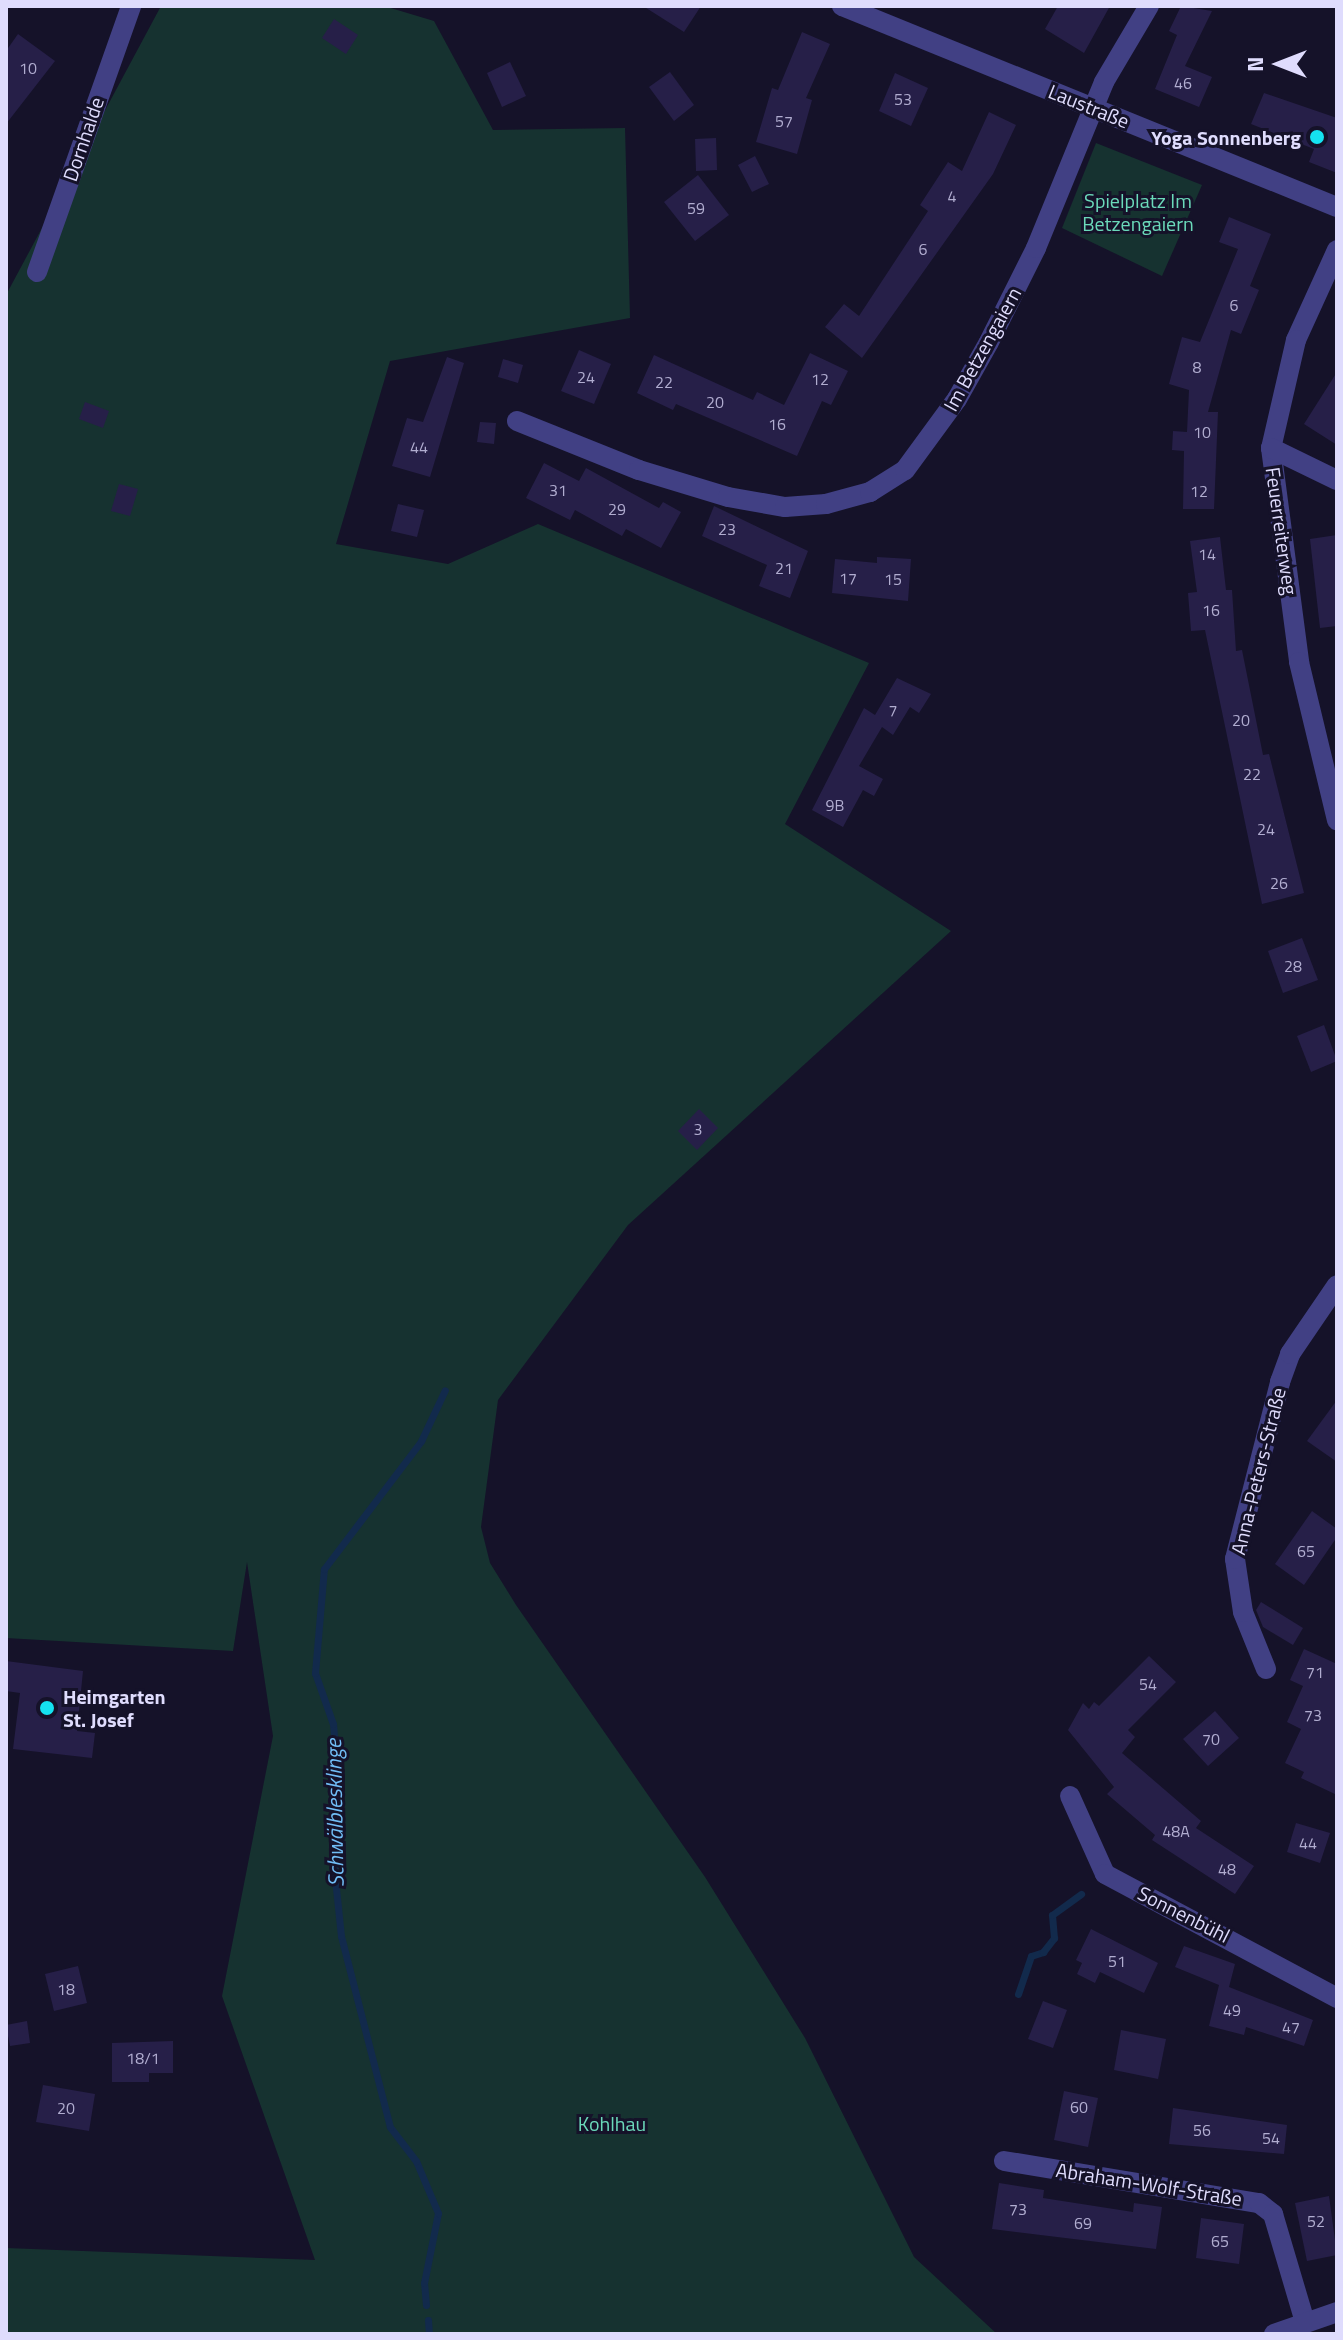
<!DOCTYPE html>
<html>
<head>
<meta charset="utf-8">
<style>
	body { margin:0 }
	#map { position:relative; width:1343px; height:2340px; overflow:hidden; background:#151229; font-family:"Titillium Web",sans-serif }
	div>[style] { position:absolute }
	.green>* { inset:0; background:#163230 }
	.stream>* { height:7px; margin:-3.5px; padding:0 3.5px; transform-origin:3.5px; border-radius:3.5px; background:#122a4c }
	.building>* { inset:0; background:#261f48 }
	.minor>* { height:20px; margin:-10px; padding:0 10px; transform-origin:10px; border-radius:10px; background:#414084 }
	.tertiary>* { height:20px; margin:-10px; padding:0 10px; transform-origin:10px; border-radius:10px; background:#414084 }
	.dots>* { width:22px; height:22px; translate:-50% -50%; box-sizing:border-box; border:4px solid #151229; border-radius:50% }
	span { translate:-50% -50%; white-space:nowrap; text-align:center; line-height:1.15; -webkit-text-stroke:6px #151229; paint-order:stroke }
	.number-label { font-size:16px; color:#b1add0 }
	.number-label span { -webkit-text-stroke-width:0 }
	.street-label { font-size:20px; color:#dfdcfd }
	.poi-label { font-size:20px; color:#dfdcfd; font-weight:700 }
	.right { translate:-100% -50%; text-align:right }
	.left { translate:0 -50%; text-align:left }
	.park-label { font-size:20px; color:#6bd9ba }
	.water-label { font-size:22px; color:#71bdf6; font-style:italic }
	.frame { position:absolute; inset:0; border:8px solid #dfdcfd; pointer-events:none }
	.north { position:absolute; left:1239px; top:24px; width:80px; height:80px; -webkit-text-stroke:6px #151229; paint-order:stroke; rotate:270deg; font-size:22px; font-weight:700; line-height:32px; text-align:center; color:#dfdcfd }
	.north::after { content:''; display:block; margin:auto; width:28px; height:36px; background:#dfdcfd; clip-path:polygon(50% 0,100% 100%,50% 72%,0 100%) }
</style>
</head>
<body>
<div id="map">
	<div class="green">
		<i style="clip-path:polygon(161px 6px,384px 6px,434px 21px,493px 130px,625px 128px,630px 318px,390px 361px,336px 544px,448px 564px,538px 524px,869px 663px,785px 824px,951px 931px,628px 1225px,498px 1400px,481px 1527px,490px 1563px,516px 1605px,705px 1877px,805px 2038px,914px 2257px,997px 2334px,6px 2334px,6px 2248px,315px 2260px,222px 1996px,273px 1736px,247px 1562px,233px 1651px,6px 1638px,6px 295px)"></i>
		<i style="clip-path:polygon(1096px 143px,1202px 185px,1162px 276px,1062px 228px)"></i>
	</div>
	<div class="stream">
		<i style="left:1018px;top:1994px;width:40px;rotate:-71.1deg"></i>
		<i style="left:1031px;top:1956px;width:13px;rotate:-18deg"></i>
		<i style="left:1043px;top:1952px;width:18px;rotate:-52deg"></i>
		<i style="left:1054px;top:1938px;width:23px;rotate:-95deg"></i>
		<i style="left:1052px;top:1915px;width:36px;rotate:-36deg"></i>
		<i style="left:426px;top:2305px;width:22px;rotate:-95deg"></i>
		<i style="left:424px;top:2283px;width:71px;rotate:-78.7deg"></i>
		<i style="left:438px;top:2213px;width:56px;rotate:-112.9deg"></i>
		<i style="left:416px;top:2161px;width:43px;rotate:-127.4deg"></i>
		<i style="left:390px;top:2127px;width:197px;rotate:-104.4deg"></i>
		<i style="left:341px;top:1936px;width:86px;rotate:-96deg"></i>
		<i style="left:332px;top:1850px;width:44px;rotate:-79.5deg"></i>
		<i style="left:340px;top:1807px;width:83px;rotate:-94.8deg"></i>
		<i style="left:333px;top:1724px;width:54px;rotate:-109.4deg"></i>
		<i style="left:315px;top:1673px;width:104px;rotate:-85.1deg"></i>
		<i style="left:324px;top:1569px;width:161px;rotate:-52.8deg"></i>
		<i style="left:421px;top:1441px;width:56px;rotate:-64.8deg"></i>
		<i style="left:428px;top:2320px;width:14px;rotate:86deg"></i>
	</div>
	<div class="building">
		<i style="clip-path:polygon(643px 6px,701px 6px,684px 32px)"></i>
		<i style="clip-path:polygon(1058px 6px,1110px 6px,1084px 53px,1045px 29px)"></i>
		<i style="clip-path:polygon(1181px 6px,1212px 11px,1185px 66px,1212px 77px,1199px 107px,1155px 89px,1177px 35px,1169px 31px)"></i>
		<i style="clip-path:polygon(334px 19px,358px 35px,346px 54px,322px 38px)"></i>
		<i style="clip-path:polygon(802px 32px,830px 44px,806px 98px,812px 100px,797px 154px,756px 142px,772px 88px,778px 90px)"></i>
		<i style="clip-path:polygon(18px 34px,55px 61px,6px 124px,6px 51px)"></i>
		<i style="clip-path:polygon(510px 62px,526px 96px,502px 107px,487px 73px)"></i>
		<i style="clip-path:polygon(670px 72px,694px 105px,674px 121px,649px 87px)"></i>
		<i style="clip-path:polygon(895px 73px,928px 88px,911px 126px,879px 111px)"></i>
		<i style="clip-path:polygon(1264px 93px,1337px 118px,1337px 173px,1309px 162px,1314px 149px,1251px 124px)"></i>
		<i style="clip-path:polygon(989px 112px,1016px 125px,993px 174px,862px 358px,825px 327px,844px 304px,859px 316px,928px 211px,920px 205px,948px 162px,962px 171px)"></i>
		<i style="clip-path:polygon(716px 138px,717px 170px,696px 171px,695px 139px)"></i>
		<i style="clip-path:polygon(755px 156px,769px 184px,752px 192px,738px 165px)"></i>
		<i style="clip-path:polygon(698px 175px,729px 215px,695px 241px,664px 202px)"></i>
		<i style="clip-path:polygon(1229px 217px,1271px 234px,1250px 286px,1259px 290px,1241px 334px,1231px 330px,1208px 412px,1218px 412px,1214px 509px,1183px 509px,1184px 451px,1172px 450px,1173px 431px,1187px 432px,1189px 390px,1169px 384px,1182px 337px,1200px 342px,1238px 249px,1219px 242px)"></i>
		<i style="clip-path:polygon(579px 350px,611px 364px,594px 404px,561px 391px)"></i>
		<i style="clip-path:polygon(810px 353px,848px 371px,831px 405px,822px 401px,797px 456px,676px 404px,673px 410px,637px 393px,654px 355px,753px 400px,757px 392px,784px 405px)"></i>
		<i style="clip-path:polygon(447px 357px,464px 363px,430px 477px,392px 466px,407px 418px,423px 422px)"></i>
		<i style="clip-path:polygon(503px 359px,523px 365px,518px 383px,498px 377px)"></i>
		<i style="clip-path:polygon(1337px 372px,1337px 445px,1304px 424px)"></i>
		<i style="clip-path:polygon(85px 402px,109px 411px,103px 428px,79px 419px)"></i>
		<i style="clip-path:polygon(480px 422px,496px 423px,494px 444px,477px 442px)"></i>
		<i style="clip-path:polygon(544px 463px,579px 481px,586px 468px,659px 508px,663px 502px,681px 512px,661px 548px,626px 529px,622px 536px,575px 510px,570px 520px,526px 498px)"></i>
		<i style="clip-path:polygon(119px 484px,138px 489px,130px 516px,111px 511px)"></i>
		<i style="clip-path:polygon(398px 504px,424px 510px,417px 537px,391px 531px)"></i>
		<i style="clip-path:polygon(714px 506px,808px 551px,790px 598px,759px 586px,767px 565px,702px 536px)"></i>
		<i style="clip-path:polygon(1337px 535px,1337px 626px,1320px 628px,1310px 539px)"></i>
		<i style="clip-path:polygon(1220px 537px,1226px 590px,1232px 590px,1236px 651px,1242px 650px,1263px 755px,1269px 754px,1304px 893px,1262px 904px,1205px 630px,1191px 631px,1188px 593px,1197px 592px,1190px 541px)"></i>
		<i style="clip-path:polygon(877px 557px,911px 559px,908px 601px,832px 593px,835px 559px,877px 563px)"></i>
		<i style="clip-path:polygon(897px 678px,931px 694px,919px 713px,910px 707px,893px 735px,882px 727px,859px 766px,883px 779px,874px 796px,863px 790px,843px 827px,812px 810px,864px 708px,875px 715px)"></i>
		<i style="clip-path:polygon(1302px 938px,1318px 980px,1283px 993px,1268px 951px)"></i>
		<i style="clip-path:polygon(1324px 1025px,1337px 1061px,1311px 1072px,1297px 1036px)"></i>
		<i style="clip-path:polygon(699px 1109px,718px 1128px,697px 1150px,678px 1131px)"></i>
		<i style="clip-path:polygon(1337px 1400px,1337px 1462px,1307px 1441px)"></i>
		<i style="clip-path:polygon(1312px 1511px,1337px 1529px,1337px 1537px,1304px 1585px,1275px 1564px)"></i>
		<i style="clip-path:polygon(1261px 1602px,1303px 1628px,1293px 1645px,1263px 1627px,1256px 1610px)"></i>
		<i style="clip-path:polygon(1304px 1649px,1337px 1664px,1337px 1795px,1301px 1778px,1304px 1772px,1285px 1763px,1301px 1729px,1287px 1722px,1303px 1686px,1290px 1680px)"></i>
		<i style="clip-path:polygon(1149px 1656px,1176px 1682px,1128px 1730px,1135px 1737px,1122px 1753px,1201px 1821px,1196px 1828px,1254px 1866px,1235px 1894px,1152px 1840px,1155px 1835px,1107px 1794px,1114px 1787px,1068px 1730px,1083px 1703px,1089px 1709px,1094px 1702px,1099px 1706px)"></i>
		<i style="clip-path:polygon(6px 1661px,83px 1671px,77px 1731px,95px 1733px,92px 1758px,13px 1749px,20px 1693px,6px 1691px)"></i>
		<i style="clip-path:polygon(1215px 1711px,1239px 1738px,1208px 1766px,1183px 1739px)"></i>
		<i style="clip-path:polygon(1296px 1823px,1330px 1833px,1320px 1863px,1287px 1852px)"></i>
		<i style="clip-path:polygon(1091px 1929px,1158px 1963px,1144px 1993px,1100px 1972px,1095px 1983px,1077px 1974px,1082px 1963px,1076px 1960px)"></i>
		<i style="clip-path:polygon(1184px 1946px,1235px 1964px,1229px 1987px,1313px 2020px,1304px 2046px,1246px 2027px,1244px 2035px,1209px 2026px,1219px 1985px,1175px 1967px)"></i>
		<i style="clip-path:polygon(78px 1966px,87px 2003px,54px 2011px,45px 1974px)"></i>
		<i style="clip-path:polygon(1043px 2001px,1067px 2010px,1053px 2048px,1028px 2039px)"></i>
		<i style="clip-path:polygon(27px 2021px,30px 2043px,10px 2046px,6px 2025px)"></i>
		<i style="clip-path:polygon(1121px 2030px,1166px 2039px,1158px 2079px,1114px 2070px)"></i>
		<i style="clip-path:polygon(173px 2041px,173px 2073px,149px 2073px,149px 2082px,112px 2082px,112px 2043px)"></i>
		<i style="clip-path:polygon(43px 2085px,95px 2094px,89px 2131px,36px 2122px)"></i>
		<i style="clip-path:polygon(1064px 2091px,1098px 2098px,1088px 2147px,1054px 2140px)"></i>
		<i style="clip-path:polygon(1173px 2108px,1287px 2125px,1284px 2154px,1169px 2144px)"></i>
		<i style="clip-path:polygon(999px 2183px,1044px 2190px,1043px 2198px,1133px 2212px,1134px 2203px,1162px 2207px,1156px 2249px,992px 2229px)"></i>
		<i style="clip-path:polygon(1329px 2196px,1337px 2255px,1307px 2261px,1295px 2203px)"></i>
		<i style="clip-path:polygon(1201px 2218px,1244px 2224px,1239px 2264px,1196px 2258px)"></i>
	</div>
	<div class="minor">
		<i style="left:1337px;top:250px;width:99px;rotate:114.5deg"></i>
		<i style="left:1296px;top:340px;width:111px;rotate:103deg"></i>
		<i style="left:1271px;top:448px;width:216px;rotate:82.5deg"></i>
		<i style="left:1299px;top:662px;width:163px;rotate:76.5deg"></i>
		<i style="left:37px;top:272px;width:282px;rotate:-70.5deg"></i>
		<i style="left:517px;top:421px;width:131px;rotate:21.9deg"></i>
		<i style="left:639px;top:470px;width:93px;rotate:16.9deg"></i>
		<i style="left:728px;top:497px;width:58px;rotate:10deg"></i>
		<i style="left:785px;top:507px;width:41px;rotate:-4.2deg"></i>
		<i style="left:826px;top:504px;width:46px;rotate:-15.3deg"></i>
		<i style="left:870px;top:492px;width:41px;rotate:-32.2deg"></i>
		<i style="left:905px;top:470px;width:88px;rotate:-53.8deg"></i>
		<i style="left:957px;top:399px;width:65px;rotate:-60.7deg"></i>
		<i style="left:989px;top:342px;width:105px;rotate:-63.4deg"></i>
		<i style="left:1036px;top:248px;width:179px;rotate:-67.7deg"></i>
		<i style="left:1104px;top:82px;width:88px;rotate:-59.4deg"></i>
		<i style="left:1271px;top:448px;width:73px;rotate:25.9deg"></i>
		<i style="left:1266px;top:1669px;width:61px;rotate:-112deg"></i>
		<i style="left:1243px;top:1612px;width:54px;rotate:-98.6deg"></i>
		<i style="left:1235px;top:1559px;width:183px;rotate:-75.7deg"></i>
		<i style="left:1280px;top:1382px;width:30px;rotate:-70deg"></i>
		<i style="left:1290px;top:1354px;width:83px;rotate:-55.7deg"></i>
		<i style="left:1070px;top:1796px;width:85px;rotate:65.8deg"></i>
		<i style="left:1105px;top:1874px;width:263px;rotate:28.1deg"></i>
		<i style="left:1004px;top:2161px;width:258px;rotate:9.4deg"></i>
		<i style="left:1259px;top:2203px;width:18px;rotate:38deg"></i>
		<i style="left:1273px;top:2214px;width:113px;rotate:73.5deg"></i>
		<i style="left:1274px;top:2334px;width:67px;rotate:-19.2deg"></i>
	</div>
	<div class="tertiary">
		<i style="left:842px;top:6px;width:534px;rotate:22.1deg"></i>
	</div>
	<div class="dots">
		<i style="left:1317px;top:137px;background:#15e2f0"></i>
		<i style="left:47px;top:1708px;background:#15e2f0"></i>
	</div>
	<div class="number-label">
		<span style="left:28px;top:68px">10</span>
		<span style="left:1183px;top:83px">46</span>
		<span style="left:903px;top:99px">53</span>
		<span style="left:784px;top:121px">57</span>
		<span style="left:952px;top:196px">4</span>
		<span style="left:696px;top:208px">59</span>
		<span style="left:923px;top:249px">6</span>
		<span style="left:1234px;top:305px">6</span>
		<span style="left:1197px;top:367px">8</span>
		<span style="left:586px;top:377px">24</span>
		<span style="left:820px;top:379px">12</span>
		<span style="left:664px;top:382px">22</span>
		<span style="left:715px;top:402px">20</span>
		<span style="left:777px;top:424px">16</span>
		<span style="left:1202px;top:432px">10</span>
		<span style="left:419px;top:447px">44</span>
		<span style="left:558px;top:490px">31</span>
		<span style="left:1199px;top:491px">12</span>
		<span style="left:617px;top:509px">29</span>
		<span style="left:727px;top:529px">23</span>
		<span style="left:1207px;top:554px">14</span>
		<span style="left:784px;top:568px">21</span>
		<span style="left:848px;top:578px">17</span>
		<span style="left:893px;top:579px">15</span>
		<span style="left:1211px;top:610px">16</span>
		<span style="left:893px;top:710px">7</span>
		<span style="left:1241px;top:720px">20</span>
		<span style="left:1252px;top:774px">22</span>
		<span style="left:835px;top:805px">9B</span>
		<span style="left:1266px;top:829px">24</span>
		<span style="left:1279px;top:883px">26</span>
		<span style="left:1293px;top:966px">28</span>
		<span style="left:698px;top:1129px">3</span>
		<span style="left:1306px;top:1551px">65</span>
		<span style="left:1315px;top:1672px">71</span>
		<span style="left:1148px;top:1684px">54</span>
		<span style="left:1313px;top:1715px">73</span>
		<span style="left:1211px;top:1739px">70</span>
		<span style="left:1176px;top:1831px">48A</span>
		<span style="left:1308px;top:1843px">44</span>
		<span style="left:1227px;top:1869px">48</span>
		<span style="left:1117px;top:1961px">51</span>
		<span style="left:66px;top:1989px">18</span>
		<span style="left:1232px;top:2010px">49</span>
		<span style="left:1291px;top:2027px">47</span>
		<span style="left:143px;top:2058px">18/1</span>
		<span style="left:1079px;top:2107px">60</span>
		<span style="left:66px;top:2108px">20</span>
		<span style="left:1202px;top:2130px">56</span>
		<span style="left:1271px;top:2138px">54</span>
		<span style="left:1018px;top:2209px">73</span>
		<span style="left:1316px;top:2221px">52</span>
		<span style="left:1083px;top:2223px">69</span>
		<span style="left:1220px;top:2241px">65</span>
	</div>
	<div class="street-label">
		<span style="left:1089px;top:106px;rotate:22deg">Laustraße</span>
		<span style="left:83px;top:139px;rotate:-71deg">Dornhalde</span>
		<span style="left:982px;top:349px;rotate:-61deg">Im Betzengaiern</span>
		<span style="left:1282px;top:531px;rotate:82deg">Feuerreiterweg</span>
		<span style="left:1258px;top:1471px;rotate:-76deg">Anna-Peters-Straße</span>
		<span style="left:1184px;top:1914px;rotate:27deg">Sonnenbühl</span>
		<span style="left:1149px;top:2184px;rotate:9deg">Abraham-Wolf-Straße</span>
	</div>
	<div class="poi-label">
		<span class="right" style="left:1301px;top:137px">Yoga Sonnenberg</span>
		<span class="left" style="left:63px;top:1708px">Heimgarten<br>St. Josef</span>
	</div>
	<div class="park-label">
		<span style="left:1138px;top:212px">Spielplatz Im<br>Betzengaiern</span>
		<span style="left:612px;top:2123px">Kohlhau</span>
	</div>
	<div class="water-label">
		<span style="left:335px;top:1813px;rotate:-91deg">Schwälblesklinge</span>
	</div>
	<div class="frame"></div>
	<div class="north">N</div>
</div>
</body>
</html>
